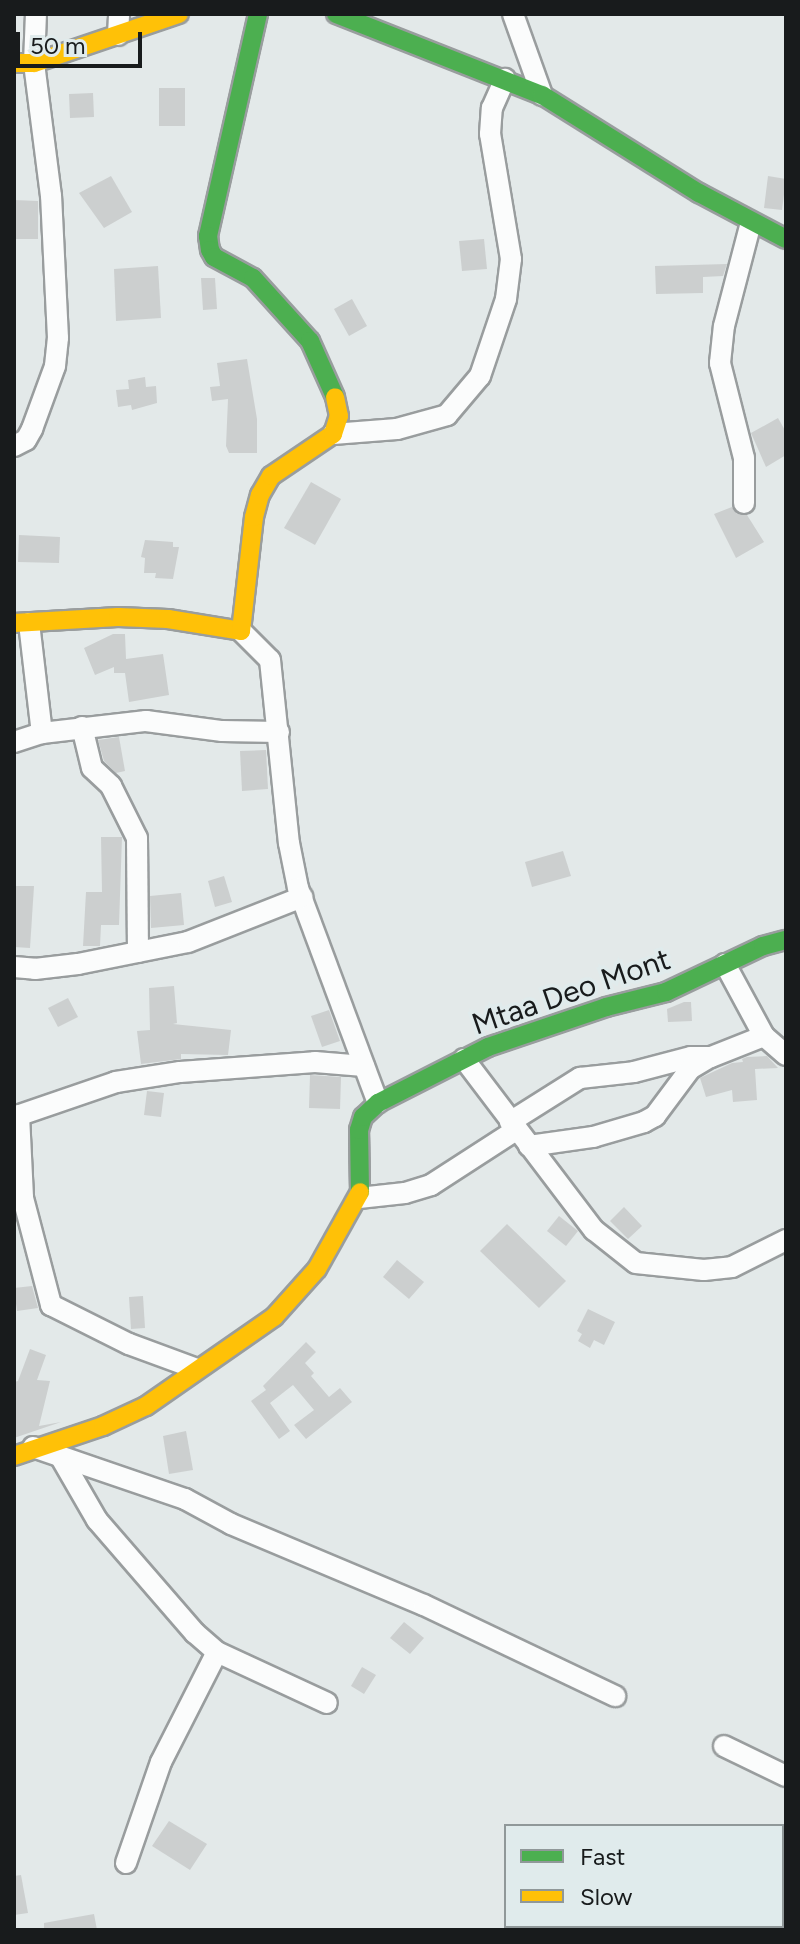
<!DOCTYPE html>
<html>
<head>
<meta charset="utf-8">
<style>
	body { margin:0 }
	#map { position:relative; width:800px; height:1944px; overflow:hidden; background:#e3e9e9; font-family:Figtree,sans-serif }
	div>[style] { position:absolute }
	.building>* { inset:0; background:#cccfcf }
	.roads { filter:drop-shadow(2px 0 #999d9e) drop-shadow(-2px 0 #999d9e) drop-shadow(0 2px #999d9e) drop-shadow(0 -2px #999d9e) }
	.street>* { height:20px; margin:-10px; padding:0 10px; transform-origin:10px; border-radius:10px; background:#fbfcfc }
	.fast>* { height:18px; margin:-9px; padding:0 9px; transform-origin:9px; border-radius:9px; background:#4caf50 }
	.slow>* { height:18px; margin:-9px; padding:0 9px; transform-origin:9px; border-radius:9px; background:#ffc107 }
	span { translate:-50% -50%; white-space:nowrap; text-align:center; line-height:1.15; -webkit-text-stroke:7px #e0ebec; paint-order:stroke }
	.street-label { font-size:30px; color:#181b1c }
	.frame { position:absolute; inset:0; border:16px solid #181b1c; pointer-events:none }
	.legend { position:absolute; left:504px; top:1824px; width:280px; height:104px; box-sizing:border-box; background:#e0ebec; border:2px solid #909899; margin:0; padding:10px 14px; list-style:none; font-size:24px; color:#181b1c }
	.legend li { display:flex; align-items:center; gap:16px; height:40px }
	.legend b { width:40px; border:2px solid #909899 }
	.scale { position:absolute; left:16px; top:32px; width:126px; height:36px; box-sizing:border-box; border:4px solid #181b1c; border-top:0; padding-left:10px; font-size:24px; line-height:28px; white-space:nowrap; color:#181b1c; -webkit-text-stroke:6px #e0ebec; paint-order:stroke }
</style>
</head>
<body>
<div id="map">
	<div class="building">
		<i style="clip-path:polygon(159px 88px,185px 88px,185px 126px,159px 126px)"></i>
		<i style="clip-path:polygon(93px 93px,94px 117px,70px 118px,69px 94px)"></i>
		<i style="clip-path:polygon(111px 176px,132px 212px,104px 228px,79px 193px)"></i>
		<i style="clip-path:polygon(768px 176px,786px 179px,782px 210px,764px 208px)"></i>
		<i style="clip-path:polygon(14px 200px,38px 201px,38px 239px,14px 239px)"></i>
		<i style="clip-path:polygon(484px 239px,487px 269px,462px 271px,459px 241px)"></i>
		<i style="clip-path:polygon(727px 264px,723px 276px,703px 277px,703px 293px,656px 294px,655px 266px)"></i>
		<i style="clip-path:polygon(158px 266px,161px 318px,116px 321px,114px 269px)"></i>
		<i style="clip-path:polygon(201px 278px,215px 278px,217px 309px,203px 310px)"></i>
		<i style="clip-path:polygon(352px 299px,367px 326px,349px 336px,334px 309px)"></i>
		<i style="clip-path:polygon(247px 359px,257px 419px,257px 453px,229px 453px,226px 446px,228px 399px,212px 401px,210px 387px,220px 386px,217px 363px)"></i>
		<i style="clip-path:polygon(145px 377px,146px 387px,156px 386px,157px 403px,132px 410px,131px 405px,118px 407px,116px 390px,129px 389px,128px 380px)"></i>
		<i style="clip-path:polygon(778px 418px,786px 432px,786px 455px,766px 467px,751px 433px)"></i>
		<i style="clip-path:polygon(311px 482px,341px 499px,315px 545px,284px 528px)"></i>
		<i style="clip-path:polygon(732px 507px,737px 514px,747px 515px,764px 542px,736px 558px,714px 514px)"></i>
		<i style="clip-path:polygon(19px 535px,60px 537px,59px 563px,18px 562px)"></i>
		<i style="clip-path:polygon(145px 540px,173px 542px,173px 547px,179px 547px,173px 579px,155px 578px,156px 573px,144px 573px,145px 558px,141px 557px)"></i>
		<i style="clip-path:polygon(113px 634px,125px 634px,126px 659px,163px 654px,169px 695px,129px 702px,125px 673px,114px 673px,114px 667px,95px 675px,84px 648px)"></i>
		<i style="clip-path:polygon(119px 737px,125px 771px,116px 773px,104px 761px,98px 740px)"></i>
		<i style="clip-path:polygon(266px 750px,268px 789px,242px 791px,240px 751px)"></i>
		<i style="clip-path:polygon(101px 837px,122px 837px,119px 925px,101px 925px,100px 946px,83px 946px,86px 892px,102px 892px)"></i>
		<i style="clip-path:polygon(563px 851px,571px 876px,532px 887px,525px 862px)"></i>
		<i style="clip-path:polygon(224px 876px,232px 902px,215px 907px,208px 881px)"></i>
		<i style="clip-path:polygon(14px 886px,34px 886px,30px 948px,14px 947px)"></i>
		<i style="clip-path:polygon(181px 893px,184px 925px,151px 928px,150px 896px)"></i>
		<i style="clip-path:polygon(174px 986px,177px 1023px,173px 1024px,231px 1030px,228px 1055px,181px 1054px,181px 1059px,141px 1064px,137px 1031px,150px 1030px,149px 988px)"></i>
		<i style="clip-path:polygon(68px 998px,78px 1017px,58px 1027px,48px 1008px)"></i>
		<i style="clip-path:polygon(684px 1002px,691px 1002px,692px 1021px,668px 1022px,667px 1009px)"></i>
		<i style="clip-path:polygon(329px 1010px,340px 1041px,322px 1047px,311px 1016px)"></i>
		<i style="clip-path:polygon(767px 1056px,778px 1068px,755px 1069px,757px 1100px,733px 1102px,732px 1090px,706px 1097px,700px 1078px,732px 1063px,743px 1062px,742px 1059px,747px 1057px)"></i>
		<i style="clip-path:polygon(310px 1075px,341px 1077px,340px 1109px,309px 1108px)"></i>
		<i style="clip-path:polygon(147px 1091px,164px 1093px,161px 1117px,144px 1115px)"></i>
		<i style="clip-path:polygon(624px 1207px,642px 1226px,628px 1239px,610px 1221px)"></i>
		<i style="clip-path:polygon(559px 1216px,578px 1231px,566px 1246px,547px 1231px)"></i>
		<i style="clip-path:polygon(507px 1224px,566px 1281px,539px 1308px,480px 1251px)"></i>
		<i style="clip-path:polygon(397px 1260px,424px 1282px,409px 1299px,383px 1277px)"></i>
		<i style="clip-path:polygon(32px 1286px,38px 1308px,17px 1311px,14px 1288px)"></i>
		<i style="clip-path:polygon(143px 1296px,145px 1328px,131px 1329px,129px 1297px)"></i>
		<i style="clip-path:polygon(588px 1309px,615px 1322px,604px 1345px,594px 1340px,590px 1348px,578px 1341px,582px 1334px,577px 1331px)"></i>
		<i style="clip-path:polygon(306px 1342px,316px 1352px,305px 1363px,314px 1373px,311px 1376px,329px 1397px,340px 1388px,352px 1402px,306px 1439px,294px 1425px,314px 1410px,293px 1385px,270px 1403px,290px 1431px,279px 1439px,251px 1401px,266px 1390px,263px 1386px)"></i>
		<i style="clip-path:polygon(30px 1349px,46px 1355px,37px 1380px,50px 1381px,39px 1426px,61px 1422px,14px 1438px,14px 1382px,18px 1381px)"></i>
		<i style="clip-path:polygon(186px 1431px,193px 1470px,169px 1474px,163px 1436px)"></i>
		<i style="clip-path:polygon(404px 1622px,424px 1638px,410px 1654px,390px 1638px)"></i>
		<i style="clip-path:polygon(362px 1667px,376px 1675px,364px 1694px,351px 1686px)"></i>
		<i style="clip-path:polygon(169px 1821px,207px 1844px,190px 1870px,152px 1846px)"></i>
		<i style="clip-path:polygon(21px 1875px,28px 1913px,14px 1915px,14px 1876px)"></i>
		<i style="clip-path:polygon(94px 1914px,97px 1930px,44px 1930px,44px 1923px)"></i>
	</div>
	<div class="roads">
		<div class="street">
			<i style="left:513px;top:14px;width:86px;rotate:70.3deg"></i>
			<i style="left:118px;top:35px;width:21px;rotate:-87deg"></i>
			<i style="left:333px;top:434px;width:64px;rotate:-4.5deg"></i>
			<i style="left:397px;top:429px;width:52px;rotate:-15.6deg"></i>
			<i style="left:447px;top:415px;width:51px;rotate:-49.8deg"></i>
			<i style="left:480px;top:376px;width:81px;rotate:-71.3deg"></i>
			<i style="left:506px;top:299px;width:40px;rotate:-82.9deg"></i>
			<i style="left:511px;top:259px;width:127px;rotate:-99.5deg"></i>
			<i style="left:490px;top:134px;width:26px;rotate:-86deg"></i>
			<i style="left:492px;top:108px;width:32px;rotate:-66deg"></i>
			<i style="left:14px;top:446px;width:13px;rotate:-27deg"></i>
			<i style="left:26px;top:440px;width:13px;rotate:-61deg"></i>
			<i style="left:32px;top:429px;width:67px;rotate:-69.9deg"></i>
			<i style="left:55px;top:366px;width:28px;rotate:-84deg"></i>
			<i style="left:58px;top:338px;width:142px;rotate:-92.8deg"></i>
			<i style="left:51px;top:196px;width:134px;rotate:-97.3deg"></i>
			<i style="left:34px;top:63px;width:49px;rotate:-87.7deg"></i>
			<i style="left:744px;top:503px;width:45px;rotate:-90deg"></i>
			<i style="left:744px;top:458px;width:98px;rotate:-104.2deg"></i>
			<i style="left:720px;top:363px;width:37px;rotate:-84deg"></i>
			<i style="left:724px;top:326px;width:107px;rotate:-75.4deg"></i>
			<i style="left:29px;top:623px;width:111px;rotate:83.3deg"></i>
			<i style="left:241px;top:631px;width:41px;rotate:45deg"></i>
			<i style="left:270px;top:660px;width:184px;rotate:84.1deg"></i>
			<i style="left:289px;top:843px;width:46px;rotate:78.7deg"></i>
			<i style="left:298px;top:888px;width:229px;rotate:69.6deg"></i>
			<i style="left:82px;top:727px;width:42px;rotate:76.3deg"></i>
			<i style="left:92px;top:768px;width:26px;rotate:43deg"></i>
			<i style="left:111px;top:786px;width:58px;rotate:63.4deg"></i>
			<i style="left:137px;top:838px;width:114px;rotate:89.5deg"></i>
			<i style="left:14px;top:742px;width:29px;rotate:-18deg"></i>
			<i style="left:42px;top:733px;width:105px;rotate:-6.6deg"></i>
			<i style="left:146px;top:721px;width:77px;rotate:7.5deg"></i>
			<i style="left:222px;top:731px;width:57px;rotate:1deg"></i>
			<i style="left:725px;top:964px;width:82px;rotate:61.6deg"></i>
			<i style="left:764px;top:1036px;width:29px;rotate:41deg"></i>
			<i style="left:14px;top:967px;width:21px;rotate:5deg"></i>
			<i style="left:35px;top:969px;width:43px;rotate:-6.6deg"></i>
			<i style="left:78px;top:964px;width:112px;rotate:-11.3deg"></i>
			<i style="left:188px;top:942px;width:123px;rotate:-21.5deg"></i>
			<i style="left:464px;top:1059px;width:215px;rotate:52.8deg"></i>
			<i style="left:594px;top:1230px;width:53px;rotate:38.2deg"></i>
			<i style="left:636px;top:1263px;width:68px;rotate:5.9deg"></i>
			<i style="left:704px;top:1270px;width:28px;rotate:-6deg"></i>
			<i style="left:732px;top:1267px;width:60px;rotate:-26.6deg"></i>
			<i style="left:19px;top:1115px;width:83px;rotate:87.2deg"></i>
			<i style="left:23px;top:1198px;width:111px;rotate:75.3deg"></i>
			<i style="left:51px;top:1305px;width:87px;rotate:26.6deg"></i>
			<i style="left:129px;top:1344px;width:72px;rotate:20.2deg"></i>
			<i style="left:14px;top:1117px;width:108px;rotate:-18.9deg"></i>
			<i style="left:116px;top:1082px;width:65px;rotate:-8.9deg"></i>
			<i style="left:180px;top:1072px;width:135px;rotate:-4.2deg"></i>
			<i style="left:315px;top:1062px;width:49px;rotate:4.7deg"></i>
			<i style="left:510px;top:1122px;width:83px;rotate:-32.2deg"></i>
			<i style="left:580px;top:1078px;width:54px;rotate:-6.3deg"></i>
			<i style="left:634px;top:1072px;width:59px;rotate:-14.7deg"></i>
			<i style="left:691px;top:1057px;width:20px"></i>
			<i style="left:711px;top:1057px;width:57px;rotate:-21.6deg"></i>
			<i style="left:529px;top:1146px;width:65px;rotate:-8deg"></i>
			<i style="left:593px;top:1137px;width:53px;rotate:-16.4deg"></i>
			<i style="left:644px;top:1122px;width:13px;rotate:-29deg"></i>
			<i style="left:655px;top:1116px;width:59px;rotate:-53.3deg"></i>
			<i style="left:690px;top:1069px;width:23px;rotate:-31deg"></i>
			<i style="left:359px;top:1198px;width:46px;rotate:-6.2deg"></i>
			<i style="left:405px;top:1193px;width:27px;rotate:-17deg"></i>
			<i style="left:431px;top:1185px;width:101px;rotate:-32.9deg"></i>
			<i style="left:33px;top:1447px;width:161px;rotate:18.9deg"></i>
			<i style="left:185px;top:1499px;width:52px;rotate:28.5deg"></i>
			<i style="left:231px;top:1524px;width:209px;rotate:22.8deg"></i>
			<i style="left:424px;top:1605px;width:212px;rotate:25.5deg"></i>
			<i style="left:60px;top:1456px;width:74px;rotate:60deg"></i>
			<i style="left:97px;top:1520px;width:150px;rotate:49.1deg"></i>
			<i style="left:195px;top:1633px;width:29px;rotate:41deg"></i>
			<i style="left:217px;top:1652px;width:121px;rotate:24.9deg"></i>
			<i style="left:724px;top:1746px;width:69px;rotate:25.8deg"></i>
			<i style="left:126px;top:1863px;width:107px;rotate:-70.9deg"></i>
			<i style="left:161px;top:1762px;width:123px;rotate:-63deg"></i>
			<i style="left:782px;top:1909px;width:4px"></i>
			<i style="left:607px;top:1926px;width:7px;rotate:34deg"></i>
			<i style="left:659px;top:1930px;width:10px;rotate:-24deg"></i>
			<i style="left:734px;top:1930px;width:4px;rotate:-63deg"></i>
		</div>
		<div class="fast">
			<i style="left:258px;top:14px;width:228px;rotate:102.7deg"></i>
			<i style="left:208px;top:236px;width:14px;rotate:82deg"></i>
			<i style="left:210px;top:250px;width:8px;rotate:60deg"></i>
			<i style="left:214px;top:257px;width:44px;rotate:28.3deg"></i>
			<i style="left:253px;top:278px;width:85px;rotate:47.9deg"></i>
			<i style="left:310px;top:341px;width:61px;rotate:65.9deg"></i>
			<i style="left:336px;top:14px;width:221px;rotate:21.5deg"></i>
			<i style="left:542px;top:95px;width:185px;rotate:32deg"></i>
			<i style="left:699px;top:193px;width:98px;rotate:27.9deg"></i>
			<i style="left:360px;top:1192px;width:62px;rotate:-90.9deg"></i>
			<i style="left:359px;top:1130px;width:14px;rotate:-73deg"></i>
			<i style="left:363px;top:1117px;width:21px;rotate:-43deg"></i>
			<i style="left:378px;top:1103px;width:123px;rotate:-27deg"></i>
			<i style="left:488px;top:1047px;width:125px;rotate:-18.7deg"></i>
			<i style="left:606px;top:1007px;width:62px;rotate:-14deg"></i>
			<i style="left:666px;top:992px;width:107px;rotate:-25.4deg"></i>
			<i style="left:763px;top:946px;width:24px;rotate:-15deg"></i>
		</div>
		<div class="slow">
			<i style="left:14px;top:63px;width:20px"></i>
			<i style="left:34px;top:63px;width:153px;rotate:-18.7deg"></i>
			<i style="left:14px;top:623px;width:104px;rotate:-3.3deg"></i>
			<i style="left:118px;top:617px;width:50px;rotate:2.3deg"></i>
			<i style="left:168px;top:619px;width:74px;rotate:9.3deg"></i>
			<i style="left:241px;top:631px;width:115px;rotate:-83.5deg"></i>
			<i style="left:254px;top:517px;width:23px;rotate:-75deg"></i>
			<i style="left:260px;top:495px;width:22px;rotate:-60deg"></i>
			<i style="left:271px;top:476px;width:75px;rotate:-34.1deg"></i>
			<i style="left:333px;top:434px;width:19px;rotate:-72deg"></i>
			<i style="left:339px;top:416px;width:19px;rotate:-102deg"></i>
			<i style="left:14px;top:1456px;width:94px;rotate:-18.6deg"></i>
			<i style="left:103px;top:1426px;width:47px;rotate:-24.9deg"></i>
			<i style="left:146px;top:1406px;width:156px;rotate:-34.8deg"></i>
			<i style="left:274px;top:1317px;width:64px;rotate:-48.1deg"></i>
			<i style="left:317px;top:1269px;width:88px;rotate:-60.8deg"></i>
		</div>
	</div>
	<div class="street-label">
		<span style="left:571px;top:992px;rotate:-19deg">Mtaa Deo Mont</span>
	</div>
	<div class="frame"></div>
	<ul class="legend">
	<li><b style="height:10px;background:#4caf50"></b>Fast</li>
	<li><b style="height:10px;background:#ffc107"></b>Slow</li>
	</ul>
	<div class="scale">50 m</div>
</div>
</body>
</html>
